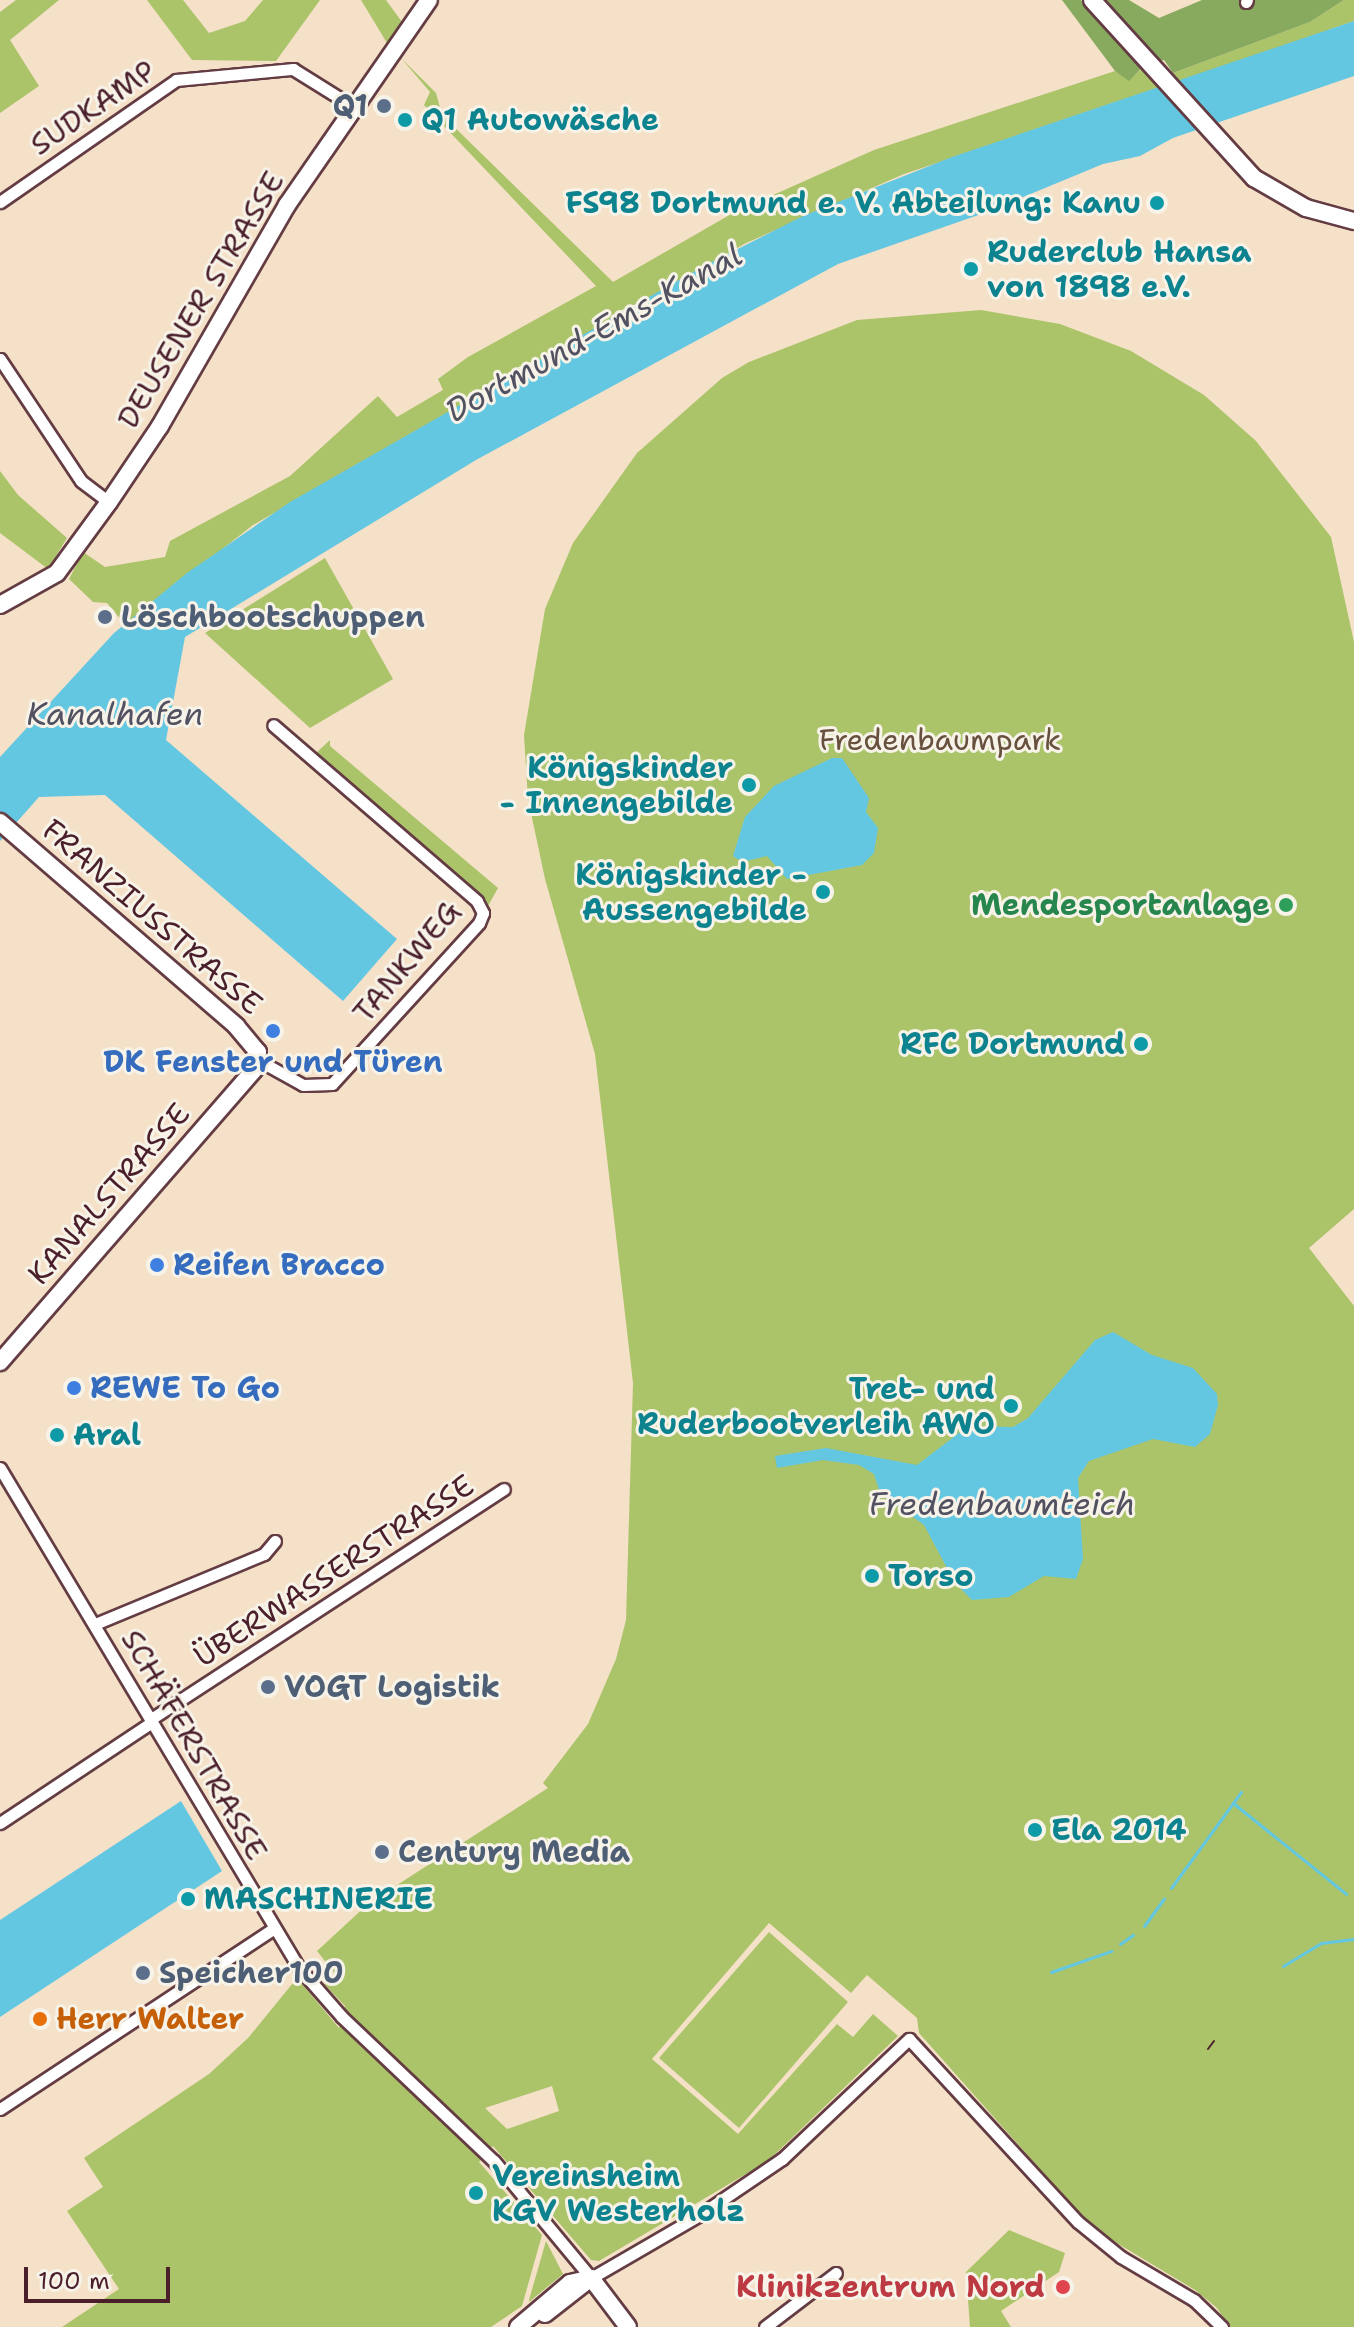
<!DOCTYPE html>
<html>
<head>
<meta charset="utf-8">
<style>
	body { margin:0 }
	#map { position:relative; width:1354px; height:2327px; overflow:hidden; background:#f5e0c8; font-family:"Shantell Sans",sans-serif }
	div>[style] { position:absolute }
	.green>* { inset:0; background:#abc46a }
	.forest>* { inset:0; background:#88aa5e }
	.water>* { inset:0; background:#64c7e2 }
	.stream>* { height:3px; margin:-1.5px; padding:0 1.5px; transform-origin:1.5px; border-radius:1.5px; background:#64c7e2 }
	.roads { filter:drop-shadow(2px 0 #643c43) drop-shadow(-2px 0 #643c43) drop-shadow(0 2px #643c43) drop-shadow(0 -2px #643c43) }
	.street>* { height:11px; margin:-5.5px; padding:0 5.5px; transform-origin:5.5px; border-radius:5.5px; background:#fff }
	.secondary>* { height:16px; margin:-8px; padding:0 8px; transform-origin:8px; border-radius:8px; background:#fff }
	.tram>* { height:2px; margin:-1px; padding:0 1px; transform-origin:1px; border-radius:1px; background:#4a1f2b }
	.dots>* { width:22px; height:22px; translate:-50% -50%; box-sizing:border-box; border:4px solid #f7f3e8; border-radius:50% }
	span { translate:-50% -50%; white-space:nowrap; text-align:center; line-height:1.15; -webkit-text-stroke:6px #f7f3e8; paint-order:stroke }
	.service-label { font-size:30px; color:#4e5e75; font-weight:700 }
	.right { translate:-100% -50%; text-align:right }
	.left { translate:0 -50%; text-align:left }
	.street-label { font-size:30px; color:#4a1f2b }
	.culture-label { font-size:30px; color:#0d838f; font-weight:700 }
	.park-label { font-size:30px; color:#67513e }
	.leisure-label { font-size:30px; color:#27864d; font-weight:700 }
	.shop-label { font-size:30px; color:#366cbe; font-weight:700 }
	.food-label { font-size:30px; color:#c56008; font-weight:700 }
	.health-label { font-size:30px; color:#be3a42; font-weight:700 }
	.water-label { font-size:32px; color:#525162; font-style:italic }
	.scale { position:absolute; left:24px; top:2267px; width:146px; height:36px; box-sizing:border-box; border:4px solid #4a1f2b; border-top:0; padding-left:10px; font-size:24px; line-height:28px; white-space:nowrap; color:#4a1f2b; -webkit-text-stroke:6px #f7f3e8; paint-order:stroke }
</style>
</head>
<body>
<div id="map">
	<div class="green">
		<i style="clip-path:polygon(16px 0,59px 0,10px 40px,39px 86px,0 113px,0 12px)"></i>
		<i style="clip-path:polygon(147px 0,183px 0,209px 33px,245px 21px,263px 0,320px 0,276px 61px,192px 60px)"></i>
		<i style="clip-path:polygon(361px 0,386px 0,402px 22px,387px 43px)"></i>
		<i style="clip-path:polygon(1344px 0,1354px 0,1354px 21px,1180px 82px,1173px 73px,1310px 22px)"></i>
		<i style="clip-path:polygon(401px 58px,436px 93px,442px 115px,613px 282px,733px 213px,874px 150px,1115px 71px,1129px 80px,1142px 69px,1159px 89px,904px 174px,746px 243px,253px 525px,132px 620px,121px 620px,107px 603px,93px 602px,69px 579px,83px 552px,105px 567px,165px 557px,170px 541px,290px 476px,378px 396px,397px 417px,443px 390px,438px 379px,468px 357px,596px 286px,424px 105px,430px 92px)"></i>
		<i style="clip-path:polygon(evenodd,981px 310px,1060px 324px,1131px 351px,1204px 395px,1256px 441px,1331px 537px,1354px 642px,1354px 1209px,1309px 1248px,1354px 1306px,1354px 2327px,1229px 2327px,1217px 2308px,1195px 2290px,1115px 2242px,1077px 2211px,919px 2033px,917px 2018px,889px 1994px,867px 1975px,851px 1993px,769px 1923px,652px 2059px,738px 2134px,837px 2024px,853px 2037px,873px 2014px,898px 2036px,768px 2161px,599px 2261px,591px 2260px,493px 2146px,479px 2162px,542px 2235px,522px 2306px,491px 2327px,62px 2327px,119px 2289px,67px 2211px,103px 2187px,84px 2158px,209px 2074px,248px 2038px,297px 1978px,339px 2028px,345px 2006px,324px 1984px,336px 1975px,317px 1951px,369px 1903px,548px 1788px,543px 1783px,588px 1724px,616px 1659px,626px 1620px,633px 1383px,595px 1054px,545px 879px,528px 799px,524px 735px,545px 609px,573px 543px,637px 453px,722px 378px,749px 362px,857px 320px,981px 310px,552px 2086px,559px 2111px,507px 2129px,485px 2108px,552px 2086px)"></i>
		<i style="clip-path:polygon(0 471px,18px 495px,67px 538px,48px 569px,0 533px)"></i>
		<i style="clip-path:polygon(325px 558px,393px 679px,310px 728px,205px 633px)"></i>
		<i style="clip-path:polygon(330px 740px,330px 746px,498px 888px,488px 906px,315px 754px)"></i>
		<i style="clip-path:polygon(769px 1932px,848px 2002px,739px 2128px,659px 2058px)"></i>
		<i style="clip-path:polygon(1009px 2230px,1065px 2253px,1059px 2272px,1001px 2311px,1011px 2327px,970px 2327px,966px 2272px)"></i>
		<i style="clip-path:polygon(546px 2241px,563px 2274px,529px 2302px,529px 2300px)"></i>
	</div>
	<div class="forest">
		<i style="clip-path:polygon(1062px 0,1081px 0,1141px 69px,1129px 81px,1115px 71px)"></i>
		<i style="clip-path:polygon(1102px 0,1129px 0,1159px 18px,1202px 0,1344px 0,1310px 22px,1173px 73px,1164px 60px,1156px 62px)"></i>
	</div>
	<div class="water">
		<i style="clip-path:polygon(1354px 21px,1354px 76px,1173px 138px,1140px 156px,1103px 164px,987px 212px,838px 264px,476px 460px,185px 637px,166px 740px,397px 939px,343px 1001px,105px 795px,39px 797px,0 841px,0 757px,114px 633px,187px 573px,290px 502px,700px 268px,803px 216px,952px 157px)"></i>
		<i style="clip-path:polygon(832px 758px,842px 758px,869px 798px,866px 812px,878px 828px,874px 853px,862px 865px,787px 879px,767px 856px,742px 862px,733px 856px,745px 817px,774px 786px)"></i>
		<i style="clip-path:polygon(1113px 1332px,1152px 1355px,1193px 1368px,1217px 1394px,1218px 1405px,1210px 1434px,1195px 1447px,1153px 1439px,1089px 1461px,1078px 1478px,1083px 1559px,1076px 1579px,1044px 1576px,1009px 1597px,972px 1600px,955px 1583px,924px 1525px,880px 1493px,874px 1474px,859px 1465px,823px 1460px,777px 1468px,775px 1456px,826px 1448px,917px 1465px,968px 1426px,1013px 1427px,1028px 1418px,1095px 1340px)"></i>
		<i style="clip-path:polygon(181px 1801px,222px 1871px,0 2017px,0 1920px)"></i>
	</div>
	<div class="stream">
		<i style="left:1233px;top:1803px;width:145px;rotate:38.8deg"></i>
		<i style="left:1171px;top:1888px;width:119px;rotate:-53.9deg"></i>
		<i style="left:1144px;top:1926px;width:34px;rotate:-54deg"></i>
		<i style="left:1120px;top:1944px;width:16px;rotate:-35deg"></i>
		<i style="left:1283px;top:1966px;width:44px;rotate:-31.2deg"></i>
		<i style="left:1321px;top:1943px;width:33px;rotate:-7deg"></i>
		<i style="left:1051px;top:1972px;width:64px;rotate:-19.3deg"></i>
	</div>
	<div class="roads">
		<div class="street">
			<i style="left:1246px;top:2px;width:2px;rotate:-63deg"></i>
			<i style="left:0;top:202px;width:214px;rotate:-34.7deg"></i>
			<i style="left:176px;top:80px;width:118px;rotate:-5.4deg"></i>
			<i style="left:293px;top:69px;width:72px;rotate:31.9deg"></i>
			<i style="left:0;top:359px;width:146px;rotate:56.4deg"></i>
			<i style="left:81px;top:481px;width:35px;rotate:37deg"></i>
			<i style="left:258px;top:1060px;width:51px;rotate:29.1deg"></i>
			<i style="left:303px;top:1085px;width:29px;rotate:-2deg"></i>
			<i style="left:332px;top:1084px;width:218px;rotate:-47.6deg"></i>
			<i style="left:479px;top:923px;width:11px;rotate:-68deg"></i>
			<i style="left:483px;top:913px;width:13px;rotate:-117deg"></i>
			<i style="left:477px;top:901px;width:269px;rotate:-139.2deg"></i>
			<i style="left:0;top:1468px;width:583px;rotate:59.12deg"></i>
			<i style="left:299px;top:1968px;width:65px;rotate:48.7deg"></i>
			<i style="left:342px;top:2017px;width:209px;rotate:43.5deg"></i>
			<i style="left:494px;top:2161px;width:152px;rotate:50.3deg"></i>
			<i style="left:591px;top:2278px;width:124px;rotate:-30.1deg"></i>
			<i style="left:698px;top:2216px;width:102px;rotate:-34.2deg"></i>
			<i style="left:782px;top:2159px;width:175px;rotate:-43.4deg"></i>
			<i style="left:909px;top:2039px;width:249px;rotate:47.3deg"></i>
			<i style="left:1078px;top:2222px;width:55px;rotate:39.1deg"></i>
			<i style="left:1121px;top:2257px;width:85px;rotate:30.5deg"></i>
			<i style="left:1194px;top:2300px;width:39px;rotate:44deg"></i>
			<i style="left:95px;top:1624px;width:183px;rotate:-22.5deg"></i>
			<i style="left:264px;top:1554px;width:17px;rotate:-50deg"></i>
			<i style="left:151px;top:1719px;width:421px;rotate:-33.1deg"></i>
			<i style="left:0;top:1823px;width:182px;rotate:-33.6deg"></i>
			<i style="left:0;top:2109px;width:328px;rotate:-33.4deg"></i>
			<i style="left:765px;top:2327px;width:89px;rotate:-37.3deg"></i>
		</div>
		<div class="secondary">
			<i style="left:1092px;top:0;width:241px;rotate:47.7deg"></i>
			<i style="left:1254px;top:178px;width:60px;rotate:30deg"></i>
			<i style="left:1306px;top:208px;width:50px;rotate:15.2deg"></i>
			<i style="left:0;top:605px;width:65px;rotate:-29.3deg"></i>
			<i style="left:57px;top:573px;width:88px;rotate:-53.8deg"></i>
			<i style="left:109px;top:502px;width:92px;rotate:-56.1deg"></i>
			<i style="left:160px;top:426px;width:255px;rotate:-60.1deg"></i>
			<i style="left:287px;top:205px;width:249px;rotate:-55.3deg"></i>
			<i style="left:0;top:822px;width:312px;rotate:40.8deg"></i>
			<i style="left:236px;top:1026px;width:34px;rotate:50deg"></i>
			<i style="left:258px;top:1052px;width:18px;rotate:103deg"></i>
			<i style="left:254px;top:1070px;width:387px;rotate:131deg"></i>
			<i style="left:591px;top:2278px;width:61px;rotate:52.9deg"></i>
			<i style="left:545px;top:2314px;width:58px;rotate:-38deg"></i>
			<i style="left:518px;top:2327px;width:68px;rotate:-40.2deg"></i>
			<i style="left:570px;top:2283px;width:22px;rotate:-13deg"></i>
		</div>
	</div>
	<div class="tram">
		<i style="left:1208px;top:2049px;width:10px;rotate:-53deg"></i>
	</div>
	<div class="dots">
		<i style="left:384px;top:106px;background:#5c6f8a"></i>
		<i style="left:405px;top:120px;background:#0f9aa8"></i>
		<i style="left:1157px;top:203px;background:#0f9aa8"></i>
		<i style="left:971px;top:269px;background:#0f9aa8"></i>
		<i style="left:105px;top:617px;background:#5c6f8a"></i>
		<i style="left:749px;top:785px;background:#0f9aa8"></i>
		<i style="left:823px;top:892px;background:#0f9aa8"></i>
		<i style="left:1286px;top:905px;background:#2e9e5b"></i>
		<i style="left:273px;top:1031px;background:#3f7fe0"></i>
		<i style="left:1141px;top:1044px;background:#0f9aa8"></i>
		<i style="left:157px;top:1265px;background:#3f7fe0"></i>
		<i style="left:74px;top:1388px;background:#3f7fe0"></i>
		<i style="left:1011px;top:1406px;background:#0f9aa8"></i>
		<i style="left:57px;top:1435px;background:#0f9aa8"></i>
		<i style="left:872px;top:1576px;background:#0f9aa8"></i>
		<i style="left:268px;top:1687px;background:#5c6f8a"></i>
		<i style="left:1035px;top:1830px;background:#0f9aa8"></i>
		<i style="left:382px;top:1852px;background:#5c6f8a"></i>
		<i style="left:188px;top:1899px;background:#0f9aa8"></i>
		<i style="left:143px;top:1973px;background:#5c6f8a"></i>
		<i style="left:40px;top:2019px;background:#e8710a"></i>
		<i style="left:476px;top:2193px;background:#0f9aa8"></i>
		<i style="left:1063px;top:2287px;background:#e0444e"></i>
	</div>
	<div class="service-label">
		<span class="right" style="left:368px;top:106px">Q1</span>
		<span class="left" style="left:121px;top:617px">Löschbootschuppen</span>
		<span class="left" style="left:284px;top:1687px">VOGT Logistik</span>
		<span class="left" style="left:398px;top:1852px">Century Media</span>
		<span class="left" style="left:159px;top:1973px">Speicher100</span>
	</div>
	<div class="street-label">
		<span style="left:93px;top:108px;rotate:-34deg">SUDKAMP</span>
		<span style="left:201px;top:300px;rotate:-59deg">DEUSENER STRASSE</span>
		<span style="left:152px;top:917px;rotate:41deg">FRANZIUSSTRASSE</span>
		<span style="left:407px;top:962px;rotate:-50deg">TANKWEG</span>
		<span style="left:109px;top:1194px;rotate:-49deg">KANALSTRASSE</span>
		<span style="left:334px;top:1571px;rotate:-33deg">ÜBERWASSERSTRASSE</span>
		<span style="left:194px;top:1745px;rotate:60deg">SCHÄFERSTRASSE</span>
	</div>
	<div class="culture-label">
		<span class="left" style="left:421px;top:120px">Q1 Autowäsche</span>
		<span class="right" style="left:1141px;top:203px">FS98 Dortmund e. V. Abteilung: Kanu</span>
		<span class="left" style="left:987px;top:269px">Ruderclub Hansa<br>von 1898 e.V.</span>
		<span class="right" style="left:733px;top:785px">Königskinder<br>- Innengebilde</span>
		<span class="right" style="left:807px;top:892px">Königskinder -<br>Aussengebilde</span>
		<span class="right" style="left:1125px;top:1044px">RFC Dortmund</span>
		<span class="right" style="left:995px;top:1406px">Tret- und<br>Ruderbootverleih AWO</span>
		<span class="left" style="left:73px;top:1435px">Aral</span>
		<span class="left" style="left:888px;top:1576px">Torso</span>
		<span class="left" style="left:1051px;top:1830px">Ela 2014</span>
		<span class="left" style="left:204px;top:1899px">MASCHINERIE</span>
		<span class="left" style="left:492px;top:2193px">Vereinsheim<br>KGV Westerholz</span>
	</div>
	<div class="park-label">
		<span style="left:940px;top:740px">Fredenbaumpark</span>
	</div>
	<div class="leisure-label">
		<span class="right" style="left:1270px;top:905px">Mendesportanlage</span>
	</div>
	<div class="shop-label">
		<span style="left:273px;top:1062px">DK Fenster und Türen</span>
		<span class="left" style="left:173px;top:1265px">Reifen Bracco</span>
		<span class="left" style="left:90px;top:1388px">REWE To Go</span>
	</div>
	<div class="food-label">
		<span class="left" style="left:56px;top:2019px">Herr Walter</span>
	</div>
	<div class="health-label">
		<span class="right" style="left:1045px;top:2287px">Klinikzentrum Nord</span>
	</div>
	<div class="water-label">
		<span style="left:594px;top:333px;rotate:-29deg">Dortmund-Ems-Kanal</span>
		<span style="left:115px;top:714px">Kanalhafen</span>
		<span style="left:1002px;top:1504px">Fredenbaumteich</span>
	</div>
	<div class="scale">100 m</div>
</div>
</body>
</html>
